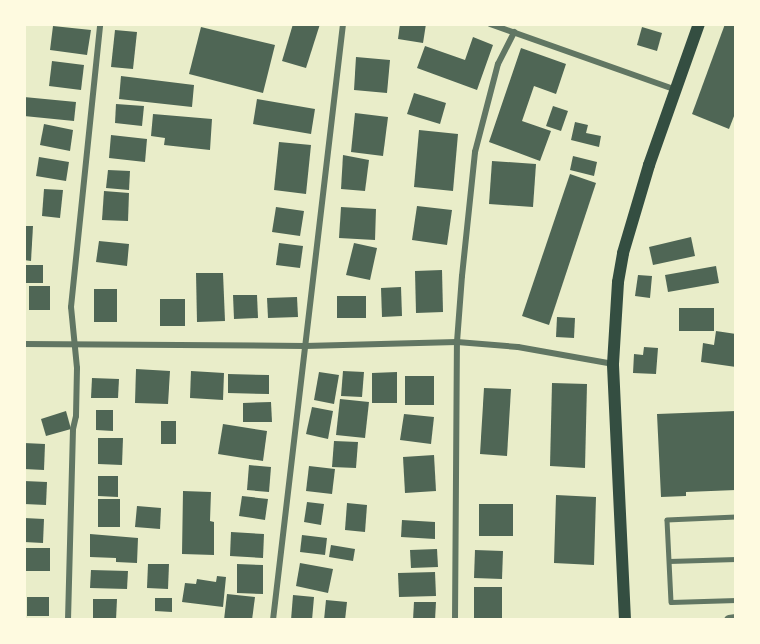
<!DOCTYPE html>
<html>
<head>
<meta charset="utf-8">
<style>
	body { margin:0 }
	#map { position:relative; width:760px; height:644px; overflow:hidden; background:#e9edc9; font-family:"Work Sans",sans-serif }
	div>[style] { position:absolute }
	.building>* { inset:0; background:#4f6655 }
	.service>* { height:4.5px; margin:-2.25px; padding:0 2.25px; transform-origin:2.25px; border-radius:2.25px; background:#617663 }
	.minor>* { height:6px; margin:-3px; padding:0 3px; transform-origin:3px; border-radius:3px; background:#617663 }
	.tertiary>* { height:10px; margin:-5px; padding:0 5px; transform-origin:5px; border-radius:5px; background:#617663 }
	.secondary>* { height:12px; margin:-6px; padding:0 6px; transform-origin:6px; border-radius:6px; background:#344e41 }
	span { translate:-50% -50%; white-space:nowrap; text-align:center; line-height:1.15; -webkit-text-stroke:4.5px #fefae0; paint-order:stroke }
	.frame { position:absolute; inset:0; border:26px solid #fefae0; pointer-events:none }
</style>
</head>
<body>
<div id="map">
	<div class="building">
		<i style="clip-path:polygon(293px 24px,320px 24px,306px 68px,282px 61px)"></i>
		<i style="clip-path:polygon(400px 24px,426px 24px,423px 43px,398px 39px)"></i>
		<i style="clip-path:polygon(725px 24px,736px 24px,736px 111px,729px 129px,692px 114px)"></i>
		<i style="clip-path:polygon(53px 26px,91px 30px,87px 55px,50px 50px)"></i>
		<i style="clip-path:polygon(201px 27px,275px 45px,263px 93px,189px 74px)"></i>
		<i style="clip-path:polygon(642px 27px,662px 33px,657px 51px,637px 45px)"></i>
		<i style="clip-path:polygon(115px 30px,137px 32px,133px 69px,111px 67px)"></i>
		<i style="clip-path:polygon(473px 37px,493px 45px,477px 90px,417px 68px,425px 46px,465px 60px)"></i>
		<i style="clip-path:polygon(521px 48px,566px 64px,556px 94px,534px 86px,522px 121px,551px 131px,540px 161px,489px 142px)"></i>
		<i style="clip-path:polygon(356px 57px,390px 60px,387px 93px,354px 90px)"></i>
		<i style="clip-path:polygon(52px 61px,84px 65px,81px 90px,49px 86px)"></i>
		<i style="clip-path:polygon(121px 76px,194px 85px,192px 107px,119px 99px)"></i>
		<i style="clip-path:polygon(414px 93px,446px 103px,440px 124px,407px 114px)"></i>
		<i style="clip-path:polygon(24px 97px,76px 102px,74px 121px,24px 116px)"></i>
		<i style="clip-path:polygon(257px 99px,315px 109px,311px 134px,253px 124px)"></i>
		<i style="clip-path:polygon(116px 104px,144px 106px,142px 126px,115px 123px)"></i>
		<i style="clip-path:polygon(553px 106px,568px 111px,561px 131px,546px 126px)"></i>
		<i style="clip-path:polygon(355px 113px,388px 117px,383px 156px,351px 152px)"></i>
		<i style="clip-path:polygon(153px 114px,212px 119px,210px 150px,164px 145px,165px 138px,151px 136px)"></i>
		<i style="clip-path:polygon(575px 122px,588px 125px,586px 133px,601px 136px,599px 147px,571px 140px)"></i>
		<i style="clip-path:polygon(44px 124px,73px 130px,70px 151px,40px 145px)"></i>
		<i style="clip-path:polygon(419px 130px,458px 134px,453px 191px,414px 187px)"></i>
		<i style="clip-path:polygon(111px 135px,147px 139px,145px 162px,109px 158px)"></i>
		<i style="clip-path:polygon(279px 142px,311px 145px,306px 194px,274px 190px)"></i>
		<i style="clip-path:polygon(343px 155px,369px 160px,365px 191px,341px 189px)"></i>
		<i style="clip-path:polygon(573px 156px,597px 162px,594px 176px,570px 170px)"></i>
		<i style="clip-path:polygon(39px 157px,69px 162px,66px 181px,36px 176px)"></i>
		<i style="clip-path:polygon(492px 161px,536px 164px,533px 207px,489px 204px)"></i>
		<i style="clip-path:polygon(108px 170px,130px 171px,129px 190px,106px 188px)"></i>
		<i style="clip-path:polygon(570px 174px,596px 183px,549px 325px,522px 316px)"></i>
		<i style="clip-path:polygon(44px 189px,63px 190px,60px 218px,42px 216px)"></i>
		<i style="clip-path:polygon(104px 191px,129px 193px,128px 221px,102px 220px)"></i>
		<i style="clip-path:polygon(417px 206px,452px 210px,447px 245px,412px 240px)"></i>
		<i style="clip-path:polygon(276px 207px,304px 211px,300px 236px,272px 232px)"></i>
		<i style="clip-path:polygon(341px 207px,376px 209px,375px 240px,339px 238px)"></i>
		<i style="clip-path:polygon(24px 226px,33px 226px,31px 261px,24px 260px)"></i>
		<i style="clip-path:polygon(691px 237px,695px 256px,653px 265px,649px 247px)"></i>
		<i style="clip-path:polygon(99px 241px,129px 244px,127px 266px,96px 262px)"></i>
		<i style="clip-path:polygon(279px 243px,303px 246px,300px 268px,276px 265px)"></i>
		<i style="clip-path:polygon(354px 243px,377px 248px,370px 280px,346px 275px)"></i>
		<i style="clip-path:polygon(24px 265px,43px 265px,43px 283px,24px 283px)"></i>
		<i style="clip-path:polygon(716px 266px,719px 283px,668px 292px,665px 275px)"></i>
		<i style="clip-path:polygon(442px 270px,443px 312px,416px 313px,415px 271px)"></i>
		<i style="clip-path:polygon(196px 273px,223px 273px,225px 321px,197px 322px)"></i>
		<i style="clip-path:polygon(638px 275px,652px 276px,650px 298px,635px 296px)"></i>
		<i style="clip-path:polygon(29px 286px,50px 286px,50px 310px,29px 310px)"></i>
		<i style="clip-path:polygon(401px 287px,402px 316px,382px 317px,381px 288px)"></i>
		<i style="clip-path:polygon(94px 289px,117px 289px,117px 322px,94px 322px)"></i>
		<i style="clip-path:polygon(233px 295px,257px 295px,258px 318px,234px 319px)"></i>
		<i style="clip-path:polygon(337px 296px,366px 296px,366px 318px,337px 318px)"></i>
		<i style="clip-path:polygon(297px 297px,298px 317px,268px 318px,267px 298px)"></i>
		<i style="clip-path:polygon(160px 299px,185px 299px,185px 326px,160px 326px)"></i>
		<i style="clip-path:polygon(679px 308px,714px 308px,714px 331px,679px 331px)"></i>
		<i style="clip-path:polygon(557px 317px,575px 318px,574px 338px,556px 337px)"></i>
		<i style="clip-path:polygon(716px 331px,736px 334px,736px 367px,701px 362px,703px 343px,714px 345px)"></i>
		<i style="clip-path:polygon(644px 347px,658px 348px,656px 374px,633px 373px,634px 354px,643px 355px)"></i>
		<i style="clip-path:polygon(136px 369px,170px 371px,168px 404px,135px 403px)"></i>
		<i style="clip-path:polygon(191px 371px,224px 373px,223px 400px,190px 398px)"></i>
		<i style="clip-path:polygon(343px 371px,364px 372px,362px 397px,341px 396px)"></i>
		<i style="clip-path:polygon(319px 372px,339px 375px,334px 404px,314px 400px)"></i>
		<i style="clip-path:polygon(397px 372px,397px 403px,372px 403px,372px 373px)"></i>
		<i style="clip-path:polygon(228px 374px,269px 375px,269px 394px,228px 393px)"></i>
		<i style="clip-path:polygon(405px 376px,434px 376px,434px 405px,405px 405px)"></i>
		<i style="clip-path:polygon(92px 378px,119px 379px,118px 398px,91px 398px)"></i>
		<i style="clip-path:polygon(552px 383px,587px 384px,585px 468px,550px 466px)"></i>
		<i style="clip-path:polygon(484px 388px,511px 389px,507px 456px,480px 454px)"></i>
		<i style="clip-path:polygon(340px 399px,369px 402px,365px 438px,336px 435px)"></i>
		<i style="clip-path:polygon(271px 402px,272px 422px,243px 422px,243px 403px)"></i>
		<i style="clip-path:polygon(312px 407px,333px 411px,328px 439px,306px 434px)"></i>
		<i style="clip-path:polygon(96px 410px,113px 410px,113px 431px,96px 430px)"></i>
		<i style="clip-path:polygon(66px 411px,71px 429px,46px 436px,41px 419px)"></i>
		<i style="clip-path:polygon(736px 411px,736px 490px,686px 492px,686px 496px,661px 497px,657px 414px)"></i>
		<i style="clip-path:polygon(404px 414px,434px 417px,431px 444px,400px 440px)"></i>
		<i style="clip-path:polygon(161px 421px,176px 421px,176px 444px,161px 444px)"></i>
		<i style="clip-path:polygon(223px 424px,267px 431px,263px 461px,218px 454px)"></i>
		<i style="clip-path:polygon(98px 438px,123px 438px,122px 465px,98px 464px)"></i>
		<i style="clip-path:polygon(334px 441px,358px 442px,356px 468px,332px 467px)"></i>
		<i style="clip-path:polygon(24px 443px,45px 444px,44px 470px,24px 469px)"></i>
		<i style="clip-path:polygon(434px 455px,436px 491px,405px 493px,403px 457px)"></i>
		<i style="clip-path:polygon(249px 465px,271px 467px,269px 492px,247px 490px)"></i>
		<i style="clip-path:polygon(309px 466px,335px 469px,332px 494px,306px 491px)"></i>
		<i style="clip-path:polygon(98px 476px,118px 476px,118px 497px,98px 496px)"></i>
		<i style="clip-path:polygon(24px 481px,47px 482px,46px 505px,24px 504px)"></i>
		<i style="clip-path:polygon(183px 491px,211px 492px,210px 521px,214px 522px,214px 555px,182px 554px)"></i>
		<i style="clip-path:polygon(556px 495px,596px 497px,594px 565px,554px 563px)"></i>
		<i style="clip-path:polygon(242px 496px,268px 499px,265px 520px,239px 516px)"></i>
		<i style="clip-path:polygon(98px 499px,120px 499px,120px 527px,98px 527px)"></i>
		<i style="clip-path:polygon(307px 502px,324px 504px,321px 525px,304px 522px)"></i>
		<i style="clip-path:polygon(347px 503px,367px 505px,365px 532px,345px 530px)"></i>
		<i style="clip-path:polygon(479px 504px,513px 504px,513px 536px,479px 536px)"></i>
		<i style="clip-path:polygon(137px 506px,161px 508px,160px 529px,135px 527px)"></i>
		<i style="clip-path:polygon(24px 518px,44px 519px,43px 543px,24px 542px)"></i>
		<i style="clip-path:polygon(402px 520px,435px 522px,435px 539px,401px 537px)"></i>
		<i style="clip-path:polygon(231px 532px,264px 534px,263px 558px,230px 556px)"></i>
		<i style="clip-path:polygon(90px 534px,138px 538px,137px 563px,116px 562px,116px 558px,90px 557px)"></i>
		<i style="clip-path:polygon(302px 535px,327px 538px,325px 555px,300px 552px)"></i>
		<i style="clip-path:polygon(331px 545px,355px 549px,353px 561px,329px 557px)"></i>
		<i style="clip-path:polygon(24px 548px,50px 548px,50px 571px,24px 571px)"></i>
		<i style="clip-path:polygon(437px 549px,438px 567px,411px 568px,410px 550px)"></i>
		<i style="clip-path:polygon(475px 550px,503px 551px,502px 579px,474px 578px)"></i>
		<i style="clip-path:polygon(300px 563px,333px 569px,328px 593px,296px 586px)"></i>
		<i style="clip-path:polygon(148px 564px,169px 564px,168px 589px,147px 588px)"></i>
		<i style="clip-path:polygon(237px 564px,263px 565px,263px 594px,237px 593px)"></i>
		<i style="clip-path:polygon(91px 570px,128px 571px,127px 589px,90px 588px)"></i>
		<i style="clip-path:polygon(435px 572px,436px 596px,399px 597px,398px 573px)"></i>
		<i style="clip-path:polygon(217px 576px,226px 577px,223px 607px,182px 602px,185px 583px,196px 584px,197px 579px,216px 582px)"></i>
		<i style="clip-path:polygon(474px 587px,502px 587px,502px 619px,474px 619px)"></i>
		<i style="clip-path:polygon(227px 594px,255px 597px,252px 620px,224px 620px)"></i>
		<i style="clip-path:polygon(293px 595px,314px 597px,312px 620px,291px 620px)"></i>
		<i style="clip-path:polygon(27px 597px,49px 597px,49px 616px,27px 616px)"></i>
		<i style="clip-path:polygon(155px 598px,172px 598px,172px 612px,155px 611px)"></i>
		<i style="clip-path:polygon(93px 599px,117px 599px,116px 620px,93px 620px)"></i>
		<i style="clip-path:polygon(326px 600px,347px 602px,345px 620px,324px 620px)"></i>
		<i style="clip-path:polygon(414px 602px,436px 602px,435px 620px,413px 620px)"></i>
	</div>
	<div class="service">
		<i style="left:736px;top:517px;width:69px;rotate:177.5deg"></i>
		<i style="left:667px;top:520px;width:82px;rotate:87.2deg"></i>
		<i style="left:671px;top:602px;width:65px;rotate:-1.8deg"></i>
		<i style="left:669px;top:561px;width:67px;rotate:-1.7deg"></i>
	</div>
	<div class="minor">
		<i style="left:490px;top:24px;width:197px;rotate:19.5deg"></i>
		<i style="left:24px;top:344px;width:281px;rotate:0.4deg"></i>
		<i style="left:305px;top:346px;width:152px;rotate:-1.5deg"></i>
		<i style="left:457px;top:342px;width:61px;rotate:4.7deg"></i>
		<i style="left:518px;top:347px;width:97px;rotate:10.1deg"></i>
		<i style="left:68px;top:620px;width:191px;rotate:-88.5deg"></i>
		<i style="left:73px;top:429px;width:13px;rotate:-77deg"></i>
		<i style="left:76px;top:416px;width:48px;rotate:-88.8deg"></i>
		<i style="left:77px;top:368px;width:61px;rotate:-95.6deg"></i>
		<i style="left:71px;top:307px;width:284px;rotate:-84.1deg"></i>
		<i style="left:273px;top:620px;width:600px;rotate:-83.3deg"></i>
		<i style="left:455px;top:620px;width:278px;rotate:-89.6deg"></i>
		<i style="left:457px;top:342px;width:66px;rotate:-85.7deg"></i>
		<i style="left:462px;top:276px;width:125px;rotate:-84deg"></i>
		<i style="left:475px;top:152px;width:91px;rotate:-75.4deg"></i>
		<i style="left:498px;top:64px;width:36px;rotate:-63deg"></i>
	</div>
	<div class="tertiary">
		<i style="left:729px;top:620px;width:7px;rotate:-8deg"></i>
	</div>
	<div class="secondary">
		<i style="left:625px;top:620px;width:256px;rotate:-92.7deg"></i>
		<i style="left:613px;top:364px;width:82px;rotate:-86.5deg"></i>
		<i style="left:618px;top:282px;width:29px;rotate:-80deg"></i>
		<i style="left:623px;top:253px;width:92px;rotate:-73.5deg"></i>
		<i style="left:649px;top:165px;width:150px;rotate:-70.5deg"></i>
	</div>
	<div class="frame"></div>
</div>
</body>
</html>
